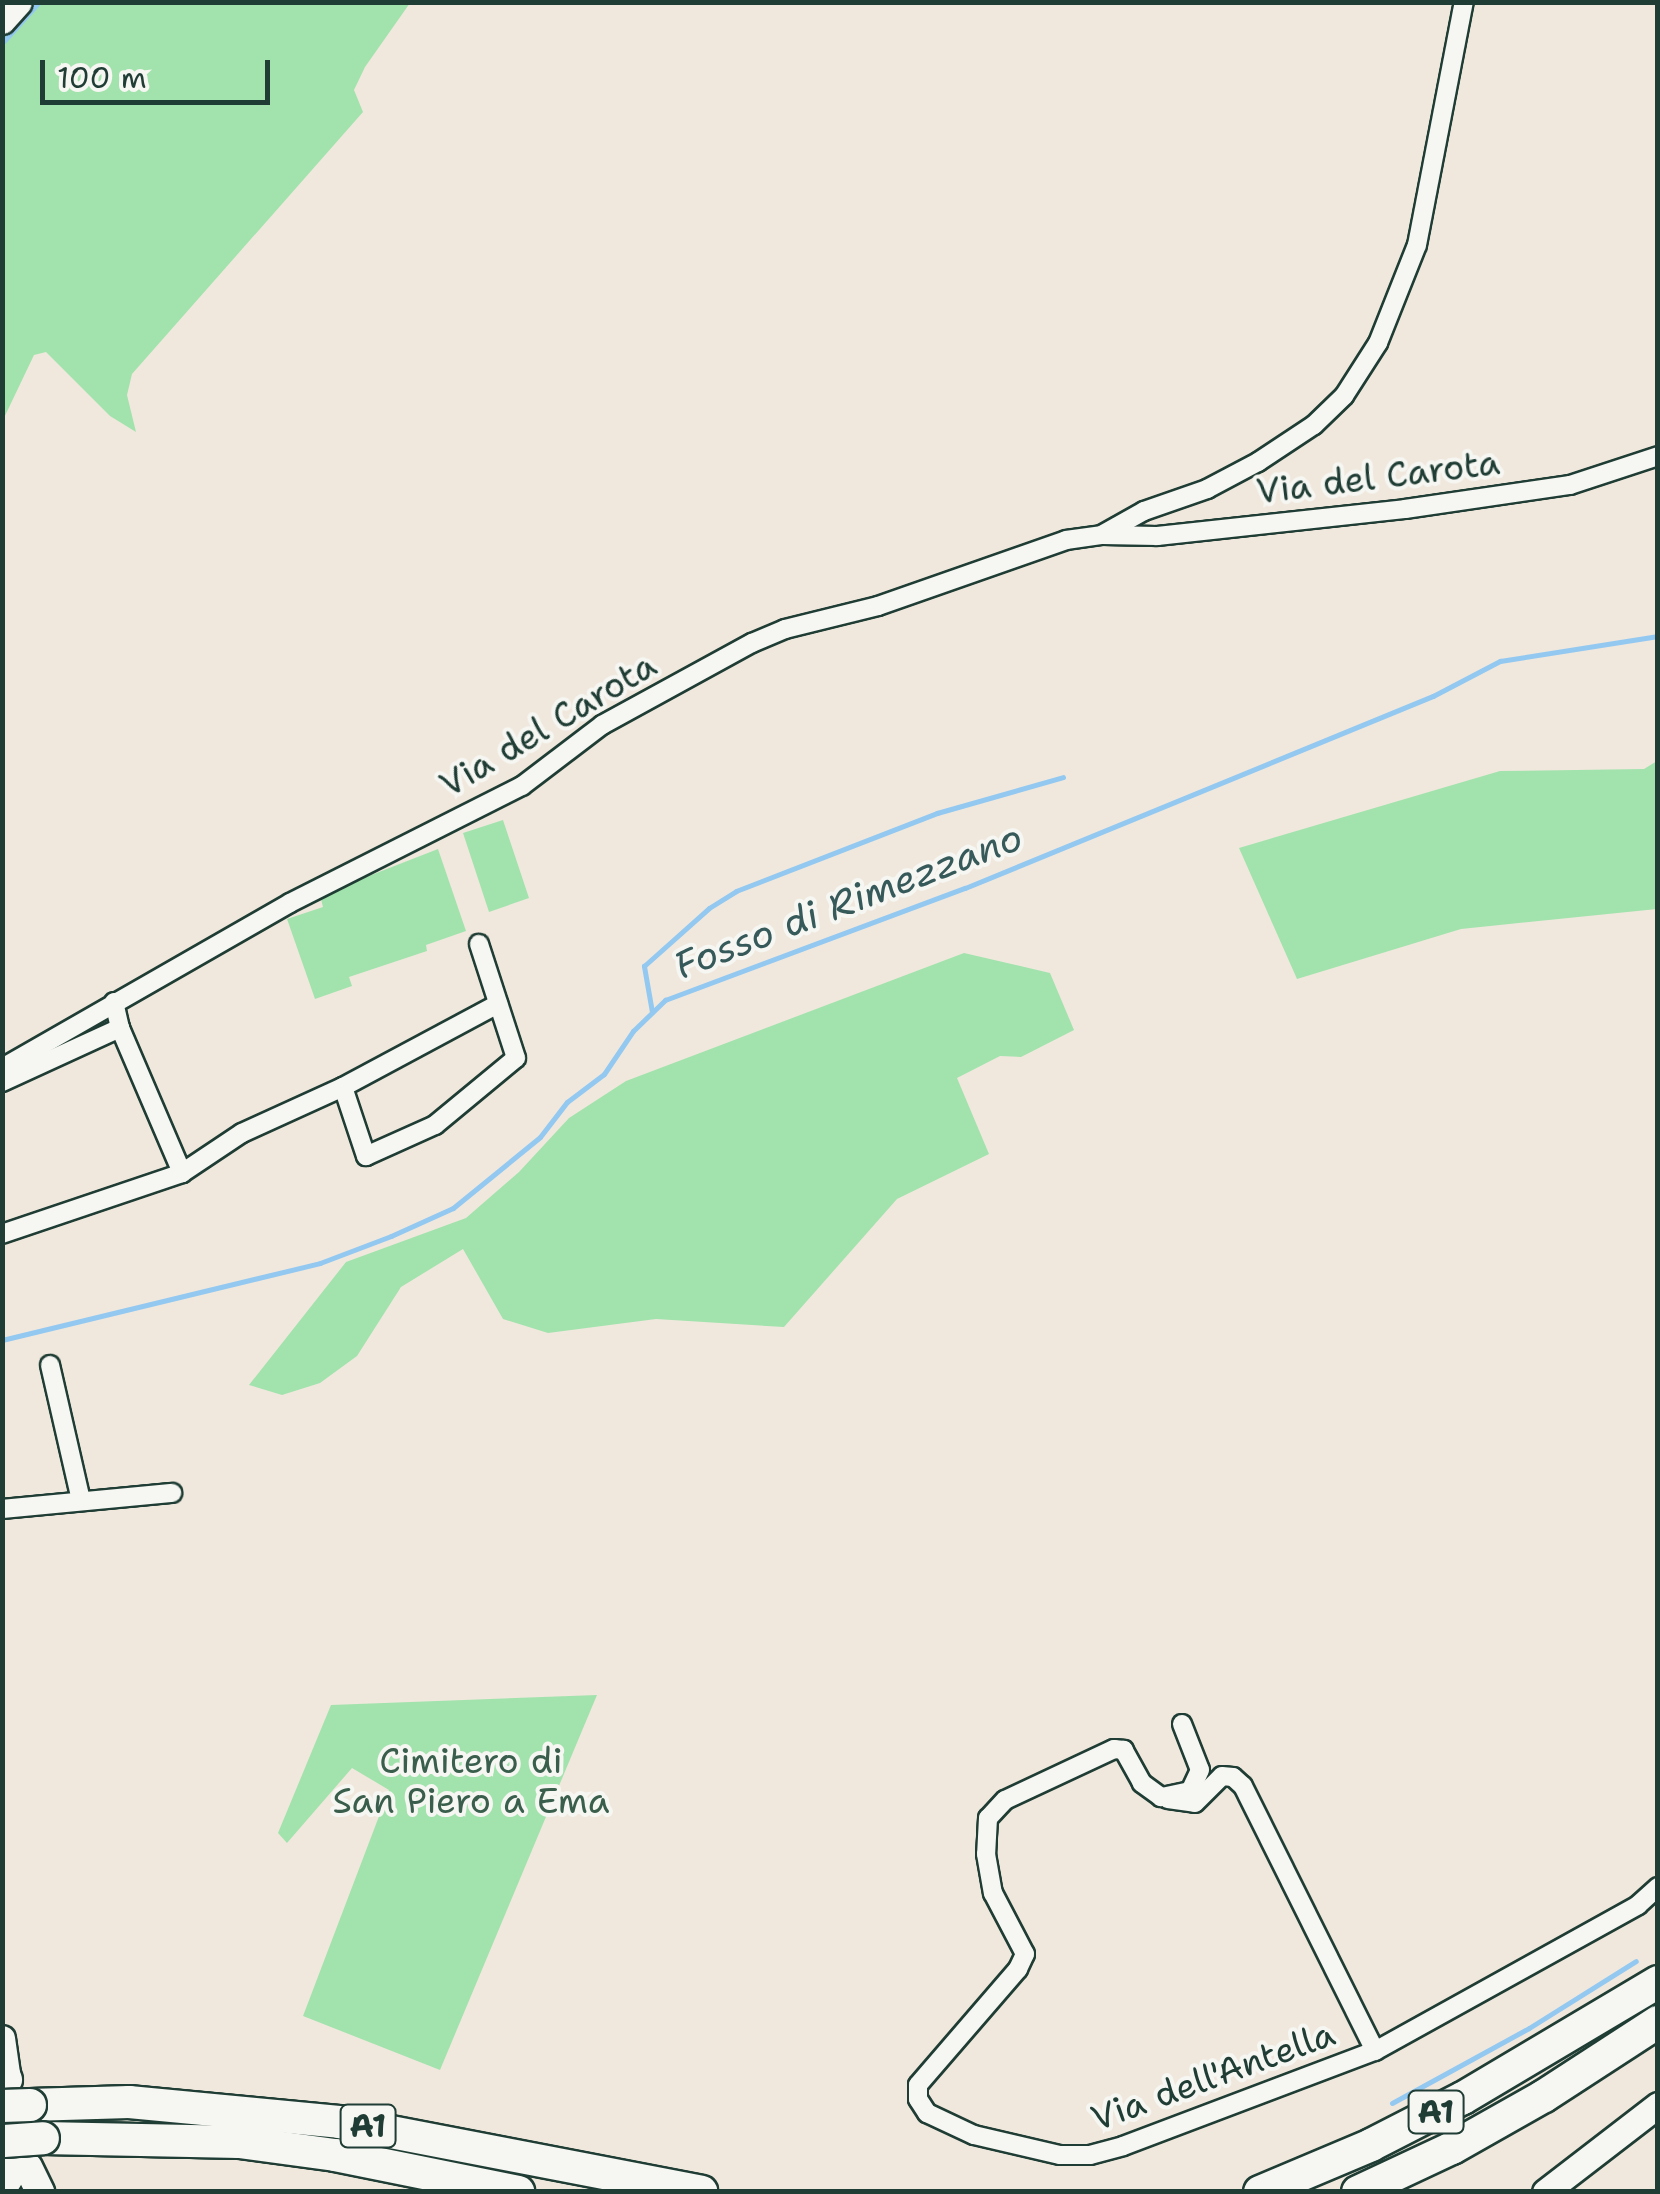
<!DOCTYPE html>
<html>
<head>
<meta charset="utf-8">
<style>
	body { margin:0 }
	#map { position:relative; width:1660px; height:2194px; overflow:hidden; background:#f0e8dd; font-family:"Shantell Sans",sans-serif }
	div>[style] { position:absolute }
	.green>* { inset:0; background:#a2e3ad }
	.stream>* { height:5px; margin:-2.5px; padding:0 2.5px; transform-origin:2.5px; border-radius:2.5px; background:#93c8f1 }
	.roads { filter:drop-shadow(2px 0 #1f3d34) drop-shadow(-2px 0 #1f3d34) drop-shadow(0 2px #1f3d34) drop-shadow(0 -2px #1f3d34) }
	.street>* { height:18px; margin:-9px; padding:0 9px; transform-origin:9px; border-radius:9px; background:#f6f6f2 }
	.secondary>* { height:25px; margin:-12.5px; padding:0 12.5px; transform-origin:12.5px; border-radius:12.5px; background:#f6f6f2 }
	.primary>* { height:28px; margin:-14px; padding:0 14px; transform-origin:14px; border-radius:14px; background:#f6f6f2 }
	.highway>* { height:32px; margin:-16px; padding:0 16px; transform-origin:16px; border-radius:16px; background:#f6f6f2 }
	.bridges { filter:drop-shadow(2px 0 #1f3d34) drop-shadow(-2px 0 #1f3d34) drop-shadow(0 2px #1f3d34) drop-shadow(0 -2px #1f3d34) }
	.highway-bridge>* { height:32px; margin:-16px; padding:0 16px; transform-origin:16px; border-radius:16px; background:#f6f6f2 }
	span { translate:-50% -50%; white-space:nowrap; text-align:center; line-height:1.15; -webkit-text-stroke:8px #f6f6f2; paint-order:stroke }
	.shield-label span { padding:2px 8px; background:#f6f6f2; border:2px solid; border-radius:8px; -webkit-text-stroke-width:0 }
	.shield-label { font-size:32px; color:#1f3d34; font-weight:700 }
	.street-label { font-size:35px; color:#1f3d34 }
	.park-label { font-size:35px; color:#395e4c }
	.water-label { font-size:38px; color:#36595a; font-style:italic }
	.frame { position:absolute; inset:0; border:5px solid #1f3d34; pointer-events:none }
	.scale { position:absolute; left:40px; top:60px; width:230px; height:45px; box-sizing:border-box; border:5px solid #1f3d34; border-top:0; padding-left:12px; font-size:30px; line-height:35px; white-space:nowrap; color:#1f3d34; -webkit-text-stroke:8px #f6f6f2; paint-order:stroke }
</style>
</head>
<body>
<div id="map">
	<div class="green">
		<i style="clip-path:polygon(28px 3px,410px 3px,365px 67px,354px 90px,363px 112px,132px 374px,127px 395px,136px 432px,110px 416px,46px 352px,34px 355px,3px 420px,3px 31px)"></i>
		<i style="clip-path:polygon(1657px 761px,1657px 909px,1461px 929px,1297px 979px,1239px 848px,1500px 771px,1644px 769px)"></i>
		<i style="clip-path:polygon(503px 820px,529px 898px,489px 912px,463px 833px)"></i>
		<i style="clip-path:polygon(438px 849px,466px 931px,426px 945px,427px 951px,349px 977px,352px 986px,315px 999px,287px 919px,323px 907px,320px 895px)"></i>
		<i style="clip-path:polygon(964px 953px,1050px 973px,1074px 1030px,1021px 1057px,1000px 1056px,957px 1078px,989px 1154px,897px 1199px,784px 1327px,656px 1319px,548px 1333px,503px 1319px,463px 1249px,401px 1287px,357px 1356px,320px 1383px,282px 1395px,249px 1385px,346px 1262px,466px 1218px,519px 1172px,569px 1118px,626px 1081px)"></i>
		<i style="clip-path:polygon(597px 1695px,440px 2070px,303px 2016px,389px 1790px,352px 1768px,287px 1843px,278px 1833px,331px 1705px)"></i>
	</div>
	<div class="stream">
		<i style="left:2px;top:43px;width:55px;rotate:-47.9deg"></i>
		<i style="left:652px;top:1012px;width:47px;rotate:-99.9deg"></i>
		<i style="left:644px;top:966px;width:87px;rotate:-41.7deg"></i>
		<i style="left:709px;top:908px;width:32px;rotate:-32deg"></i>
		<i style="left:736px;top:891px;width:216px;rotate:-21.2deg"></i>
		<i style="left:937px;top:813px;width:131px;rotate:-15.9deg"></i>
		<i style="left:2px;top:1340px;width:327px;rotate:-13.6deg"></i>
		<i style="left:320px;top:1263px;width:76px;rotate:-20.8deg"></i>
		<i style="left:391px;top:1236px;width:68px;rotate:-24.3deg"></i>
		<i style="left:453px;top:1208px;width:112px;rotate:-39.2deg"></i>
		<i style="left:540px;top:1137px;width:44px;rotate:-52.4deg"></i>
		<i style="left:567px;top:1102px;width:46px;rotate:-37.1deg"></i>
		<i style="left:604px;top:1074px;width:52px;rotate:-56deg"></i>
		<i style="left:633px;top:1031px;width:45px;rotate:-44.1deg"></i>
		<i style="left:665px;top:1000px;width:320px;rotate:-20.5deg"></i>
		<i style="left:965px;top:888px;width:506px;rotate:-22.31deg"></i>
		<i style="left:1433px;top:696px;width:76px;rotate:-27.6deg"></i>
		<i style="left:1500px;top:661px;width:160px;rotate:-9deg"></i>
		<i style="left:1392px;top:2103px;width:156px;rotate:-28.7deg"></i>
		<i style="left:1529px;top:2028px;width:126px;rotate:-32.1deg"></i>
	</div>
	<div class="roads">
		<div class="street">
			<i style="left:1103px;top:534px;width:47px;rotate:-29.3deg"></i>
			<i style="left:1144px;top:511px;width:67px;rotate:-19.2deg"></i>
			<i style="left:1207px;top:489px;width:58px;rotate:-27.9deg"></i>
			<i style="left:1258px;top:462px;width:67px;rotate:-33.5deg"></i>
			<i style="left:1314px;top:425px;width:42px;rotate:-44deg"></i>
			<i style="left:1344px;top:396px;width:63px;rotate:-57.3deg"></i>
			<i style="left:1378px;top:343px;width:105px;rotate:-68.3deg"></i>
			<i style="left:1417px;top:245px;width:248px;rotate:-79.1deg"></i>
			<i style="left:114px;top:1002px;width:27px;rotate:77deg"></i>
			<i style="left:120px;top:1028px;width:158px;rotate:66.8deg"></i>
			<i style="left:2px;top:1068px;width:332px;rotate:-29.8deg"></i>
			<i style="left:290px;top:903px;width:260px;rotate:-26.8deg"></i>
			<i style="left:522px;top:786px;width:101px;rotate:-37.3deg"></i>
			<i style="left:602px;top:725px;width:171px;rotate:-28.7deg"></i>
			<i style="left:752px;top:643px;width:36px;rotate:-23deg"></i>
			<i style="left:785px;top:629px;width:96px;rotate:-13.9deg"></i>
			<i style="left:878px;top:606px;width:199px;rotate:-19.3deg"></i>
			<i style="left:1066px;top:540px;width:37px;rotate:-8deg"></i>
			<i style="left:1103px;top:535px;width:54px;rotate:1.1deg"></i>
			<i style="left:1157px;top:536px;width:249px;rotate:-6.2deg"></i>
			<i style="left:1405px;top:509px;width:167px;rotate:-8.3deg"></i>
			<i style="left:1570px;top:485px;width:93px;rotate:-18.2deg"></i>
			<i style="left:2px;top:1082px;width:130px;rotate:-24.6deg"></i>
			<i style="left:343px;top:1087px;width:73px;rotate:71.6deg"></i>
			<i style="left:366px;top:1156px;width:76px;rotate:-24.2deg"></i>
			<i style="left:435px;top:1125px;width:105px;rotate:-39.6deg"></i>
			<i style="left:516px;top:1058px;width:120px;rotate:-108deg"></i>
			<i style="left:2px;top:1234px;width:190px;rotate:-18.7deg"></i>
			<i style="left:182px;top:1173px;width:72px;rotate:-33.7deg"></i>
			<i style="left:242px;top:1133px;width:111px;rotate:-24.5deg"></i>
			<i style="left:343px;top:1087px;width:176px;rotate:-28.2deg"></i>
			<i style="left:50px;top:1365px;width:139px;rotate:77.1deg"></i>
			<i style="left:2px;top:1509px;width:171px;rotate:-5.4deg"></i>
			<i style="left:1182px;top:1724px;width:49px;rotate:68.6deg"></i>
			<i style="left:1200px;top:1770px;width:23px;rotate:115deg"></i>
			<i style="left:1190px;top:1791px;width:30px;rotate:168deg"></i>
			<i style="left:1161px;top:1797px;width:24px;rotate:-144deg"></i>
			<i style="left:1142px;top:1783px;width:38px;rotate:-119deg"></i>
			<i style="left:1124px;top:1750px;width:10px;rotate:-174deg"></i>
			<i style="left:1114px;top:1749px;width:120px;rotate:154.9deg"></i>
			<i style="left:1005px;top:1800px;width:25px;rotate:133deg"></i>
			<i style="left:988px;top:1818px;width:36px;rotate:93deg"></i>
			<i style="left:986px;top:1854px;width:40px;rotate:80deg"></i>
			<i style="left:993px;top:1893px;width:69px;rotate:62.3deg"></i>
			<i style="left:1025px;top:1954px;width:17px;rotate:115deg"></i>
			<i style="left:1018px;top:1969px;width:153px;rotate:130.8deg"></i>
			<i style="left:918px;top:2085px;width:14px;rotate:90deg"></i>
			<i style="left:918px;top:2099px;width:17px;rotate:57deg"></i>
			<i style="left:927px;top:2113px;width:52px;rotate:25.1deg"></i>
			<i style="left:974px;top:2135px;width:88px;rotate:13.1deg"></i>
			<i style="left:1060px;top:2155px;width:30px"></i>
			<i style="left:1090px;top:2155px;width:34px;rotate:-15deg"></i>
			<i style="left:1123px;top:2146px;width:269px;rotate:-20.7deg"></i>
			<i style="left:1375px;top:2051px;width:301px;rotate:-29deg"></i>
			<i style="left:1638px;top:1905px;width:27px;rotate:-42deg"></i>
			<i style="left:1168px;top:1799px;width:27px;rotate:8deg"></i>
			<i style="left:1195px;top:1803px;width:38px;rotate:-45deg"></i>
			<i style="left:1222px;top:1776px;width:11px;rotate:5deg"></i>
			<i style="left:1233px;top:1777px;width:13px;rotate:42deg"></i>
			<i style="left:1243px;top:1786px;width:296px;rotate:63.5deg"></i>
		</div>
		<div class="secondary">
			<i style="left:2px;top:21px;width:25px;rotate:-48deg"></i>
			<i style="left:2px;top:2038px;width:42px;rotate:81.9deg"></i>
			<i style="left:1545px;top:2192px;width:143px;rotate:-37.6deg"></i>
		</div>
		<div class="primary">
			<i style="left:2px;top:2064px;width:17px;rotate:69deg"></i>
			<i style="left:28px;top:2167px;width:28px;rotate:64deg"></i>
			<i style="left:2px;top:2189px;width:26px;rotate:-58deg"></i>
		</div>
		<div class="highway">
			<i style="left:30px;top:2105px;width:99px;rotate:-1.7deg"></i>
			<i style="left:129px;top:2102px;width:211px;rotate:5.4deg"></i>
			<i style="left:339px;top:2122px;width:369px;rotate:10.9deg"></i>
			<i style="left:43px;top:2138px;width:196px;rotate:1.2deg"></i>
			<i style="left:239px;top:2142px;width:97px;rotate:7.7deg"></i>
			<i style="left:335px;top:2155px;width:187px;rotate:11.4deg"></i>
			<i style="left:1260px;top:2192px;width:121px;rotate:-22.9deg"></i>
			<i style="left:1371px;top:2145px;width:103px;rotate:-27.1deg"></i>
			<i style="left:1463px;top:2098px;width:227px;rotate:-30.7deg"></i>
			<i style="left:1358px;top:2192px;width:104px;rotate:-25.1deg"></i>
			<i style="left:1452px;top:2148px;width:106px;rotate:-29.5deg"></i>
			<i style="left:1544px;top:2096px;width:136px;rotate:-33deg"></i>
		</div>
	</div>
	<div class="bridges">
		<div class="highway-bridge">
			<i style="left:2px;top:2106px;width:28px;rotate:-2deg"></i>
			<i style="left:4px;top:2141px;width:39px;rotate:-4deg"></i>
		</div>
	</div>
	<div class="shield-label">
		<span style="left:1436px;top:2112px">A1</span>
		<span style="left:368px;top:2126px">A1</span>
	</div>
	<div class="street-label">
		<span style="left:1378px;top:477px;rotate:-7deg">Via del Carota</span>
		<span style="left:548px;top:725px;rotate:-31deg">Via del Carota</span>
		<span style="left:1213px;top:2076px;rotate:-20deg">Via dell'Antella</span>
	</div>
	<div class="park-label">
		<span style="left:471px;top:1781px">Cimitero di<br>San Piero a Ema</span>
	</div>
	<div class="water-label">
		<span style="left:848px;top:901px;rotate:-21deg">Fosso di Rimezzano</span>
	</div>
	<div class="frame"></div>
	<div class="scale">100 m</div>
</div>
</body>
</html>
